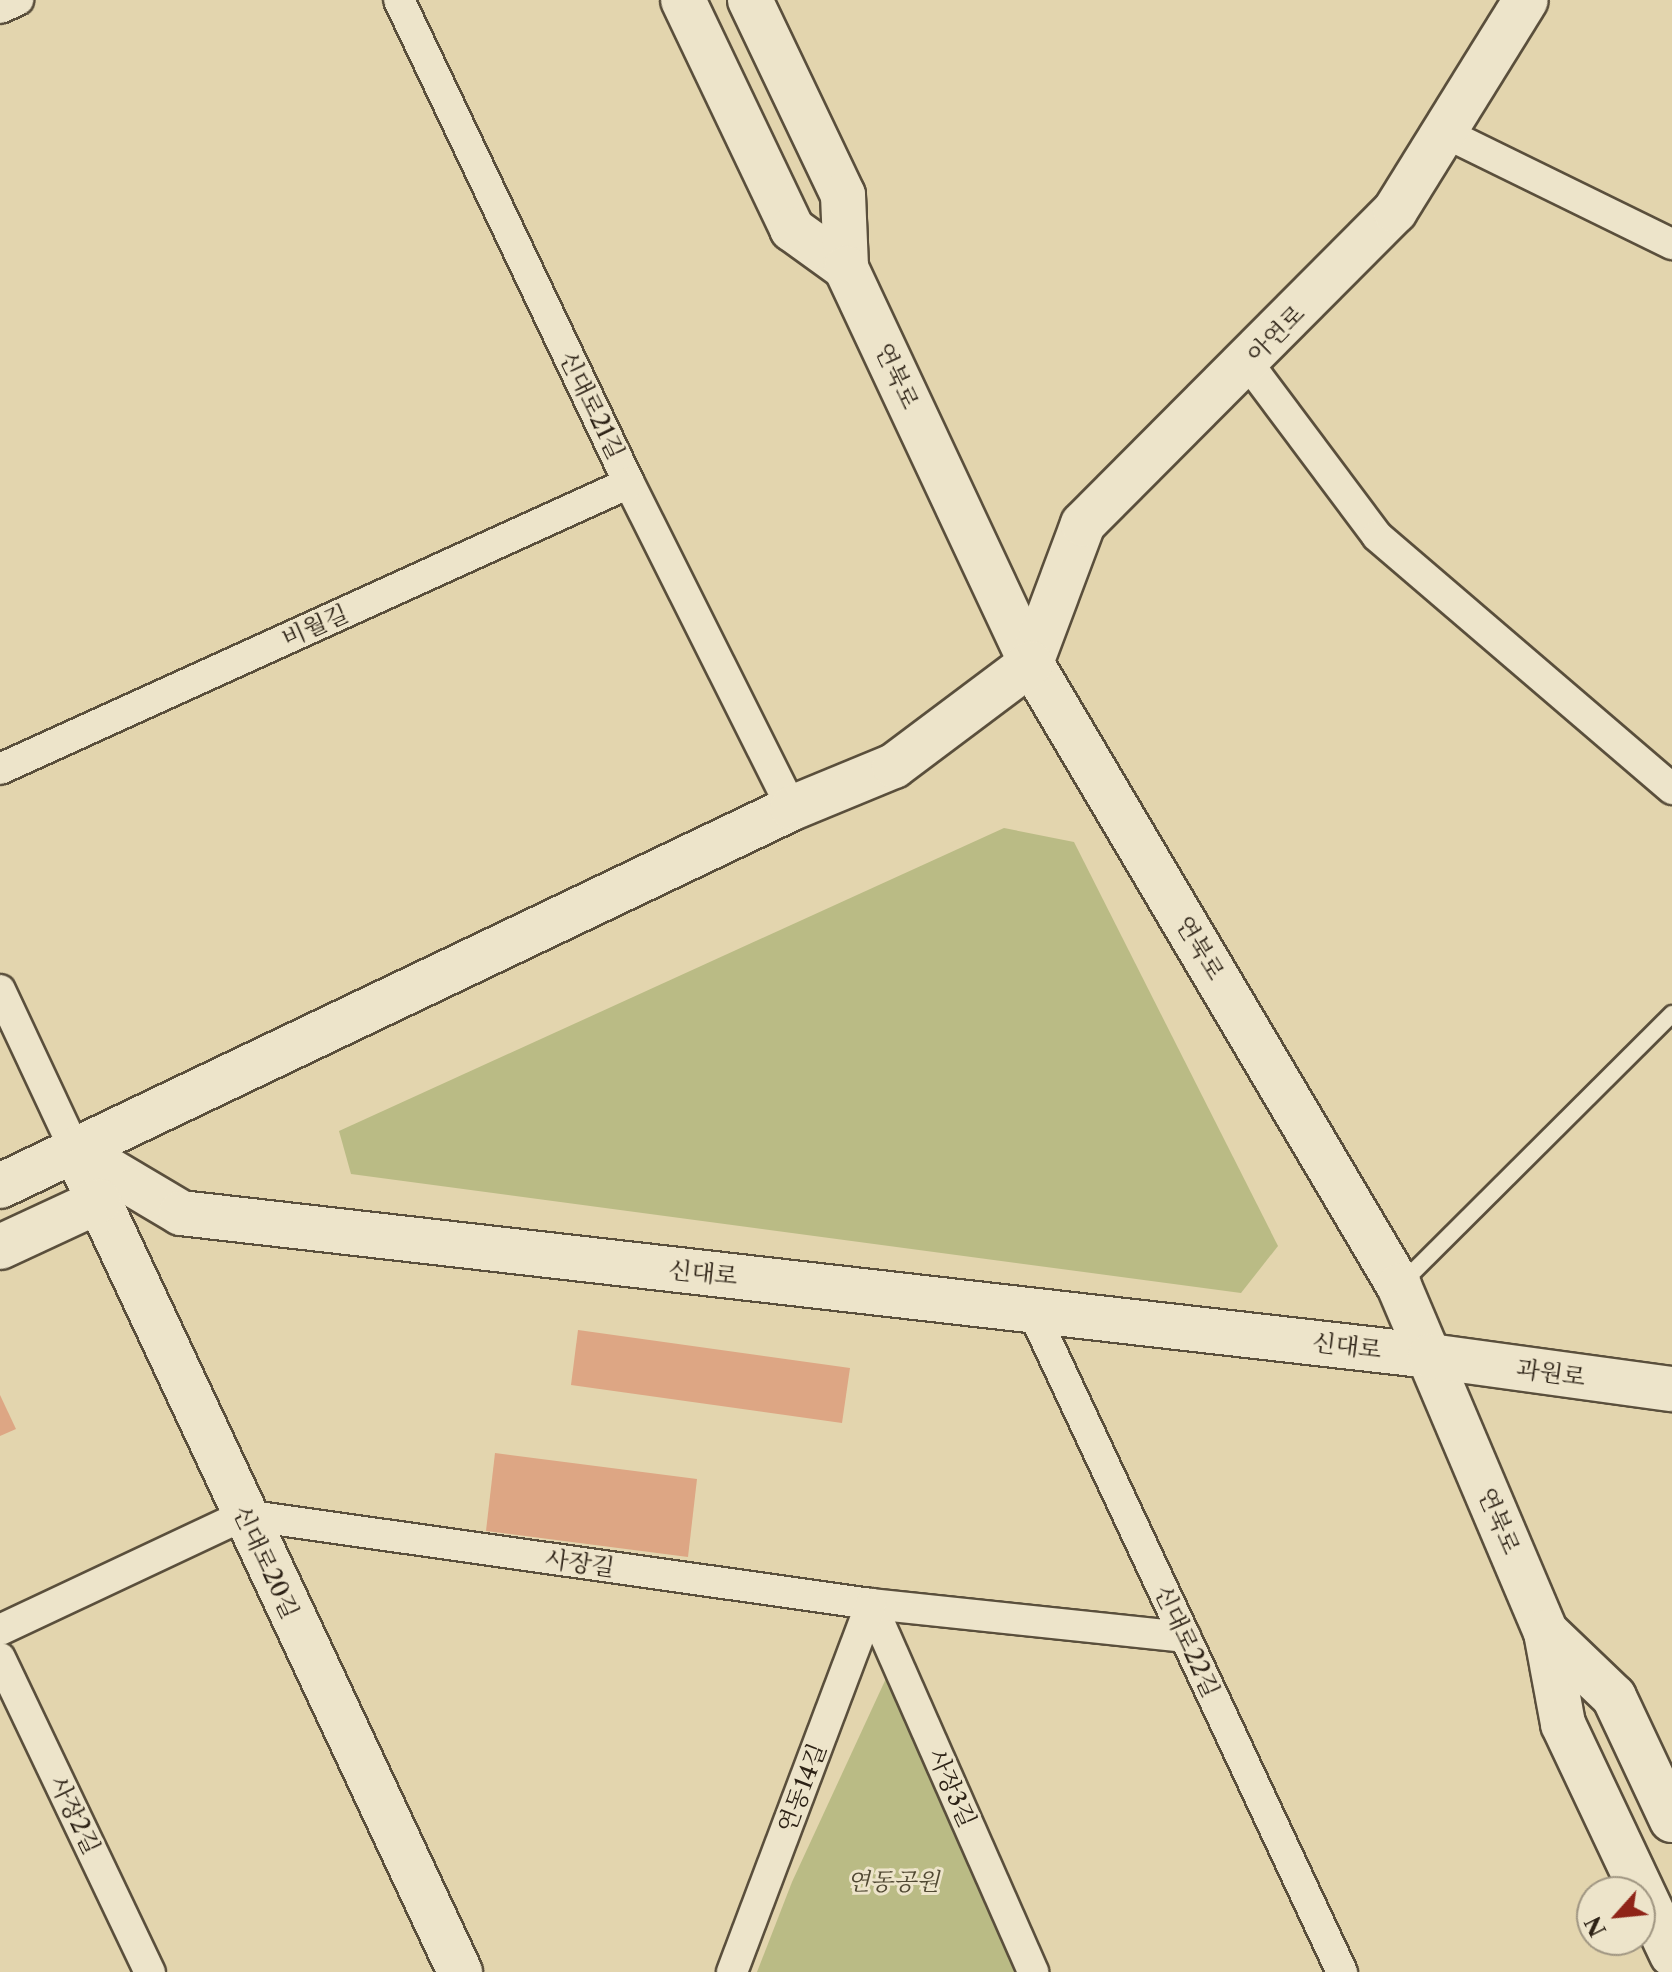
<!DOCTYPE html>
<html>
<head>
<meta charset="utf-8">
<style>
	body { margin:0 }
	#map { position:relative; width:1672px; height:1972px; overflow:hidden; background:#e3d5ae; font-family:"Libre Caslon Text","Noto Serif KR",serif }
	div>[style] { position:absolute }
	.green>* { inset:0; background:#babb85 }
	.building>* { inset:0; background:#dda684 }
	.roads { filter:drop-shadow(2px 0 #5a4f3c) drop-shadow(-2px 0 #5a4f3c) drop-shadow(0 2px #5a4f3c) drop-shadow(0 -2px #5a4f3c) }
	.lane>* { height:16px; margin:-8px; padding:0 8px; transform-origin:8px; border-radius:8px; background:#ede4ca }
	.street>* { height:30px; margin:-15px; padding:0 15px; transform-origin:15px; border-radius:15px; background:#ede4ca }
	.secondary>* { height:44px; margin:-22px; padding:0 22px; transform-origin:22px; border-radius:22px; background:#ede4ca }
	span { translate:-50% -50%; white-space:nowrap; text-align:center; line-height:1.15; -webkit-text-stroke:6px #ede4ca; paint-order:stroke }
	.street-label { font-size:24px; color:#2d2216 }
	.park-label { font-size:24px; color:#504832; font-style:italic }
	.north { position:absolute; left:1576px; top:1876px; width:80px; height:80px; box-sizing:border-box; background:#ede4ca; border:2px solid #a09682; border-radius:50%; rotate:243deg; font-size:22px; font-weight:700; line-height:32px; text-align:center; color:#2d2216 }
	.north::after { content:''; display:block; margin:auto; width:28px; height:36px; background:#8f2418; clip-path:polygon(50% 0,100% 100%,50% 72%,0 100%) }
</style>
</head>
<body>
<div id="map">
	<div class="green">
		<i style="clip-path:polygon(1004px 828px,1074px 842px,1278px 1246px,1241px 1293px,351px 1174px,339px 1131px)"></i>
		<i style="clip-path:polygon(895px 1659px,1033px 1972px,757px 1972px,792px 1882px)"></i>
	</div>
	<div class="building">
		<i style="clip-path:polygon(578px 1330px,850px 1368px,842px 1423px,571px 1385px)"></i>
		<i style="clip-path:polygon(0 1395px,16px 1429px,0 1436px)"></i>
		<i style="clip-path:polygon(495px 1453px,697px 1479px,688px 1557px,486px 1531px)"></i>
	</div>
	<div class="roads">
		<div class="lane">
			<i style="left:1400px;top:1285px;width:384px;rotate:-44.9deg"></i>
		</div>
		<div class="street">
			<i style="left:399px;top:0;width:535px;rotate:64.54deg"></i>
			<i style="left:629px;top:483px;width:364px;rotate:63.4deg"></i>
			<i style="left:0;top:8px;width:20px;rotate:-24deg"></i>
			<i style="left:1445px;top:133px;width:253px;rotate:26.1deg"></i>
			<i style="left:1247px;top:362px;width:217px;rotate:53.2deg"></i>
			<i style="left:1377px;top:536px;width:389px;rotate:40.6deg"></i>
			<i style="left:0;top:769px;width:691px;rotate:-24.45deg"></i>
			<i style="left:0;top:990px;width:177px;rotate:64.9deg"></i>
			<i style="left:1032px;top:1310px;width:731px;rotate:64.91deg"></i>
			<i style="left:871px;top:1604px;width:402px;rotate:66.2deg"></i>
			<i style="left:0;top:1630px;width:270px;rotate:-25.2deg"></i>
			<i style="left:244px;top:1515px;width:633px;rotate:8.08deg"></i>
			<i style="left:871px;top:1604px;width:316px;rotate:6deg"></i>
			<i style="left:0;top:1658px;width:348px;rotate:64.5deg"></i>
			<i style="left:732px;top:1972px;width:393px;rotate:-69.3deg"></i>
		</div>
		<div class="secondary">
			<i style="left:683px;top:0;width:254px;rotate:64.5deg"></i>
			<i style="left:792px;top:229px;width:67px;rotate:35.8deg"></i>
			<i style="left:750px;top:0;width:216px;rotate:64.5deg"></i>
			<i style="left:843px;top:195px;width:73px;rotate:87.6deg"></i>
			<i style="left:846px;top:268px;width:436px;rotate:64.9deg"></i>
			<i style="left:1031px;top:663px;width:724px;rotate:59.43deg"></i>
			<i style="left:1399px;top:1286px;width:376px;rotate:67deg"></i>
			<i style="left:1546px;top:1632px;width:94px;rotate:79.5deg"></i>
			<i style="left:1563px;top:1724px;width:255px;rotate:64.7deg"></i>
			<i style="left:1031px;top:663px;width:148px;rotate:-69.5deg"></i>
			<i style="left:1083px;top:524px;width:442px;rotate:-45.1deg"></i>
			<i style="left:1395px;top:211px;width:248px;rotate:-58.2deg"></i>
			<i style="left:75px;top:1150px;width:123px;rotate:30.7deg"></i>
			<i style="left:181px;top:1213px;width:1257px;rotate:6.53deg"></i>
			<i style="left:1430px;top:1356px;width:244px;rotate:7.8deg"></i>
			<i style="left:75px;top:1150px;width:908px;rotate:64.9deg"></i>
			<i style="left:0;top:1186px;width:878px;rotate:-25.51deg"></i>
			<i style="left:792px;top:808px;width:110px;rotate:-22.4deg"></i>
			<i style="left:894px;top:766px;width:171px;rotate:-36.9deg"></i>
			<i style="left:0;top:1247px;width:109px;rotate:-24.9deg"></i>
			<i style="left:1546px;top:1632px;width:94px;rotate:43.7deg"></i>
			<i style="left:1614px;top:1697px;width:136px;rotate:64.8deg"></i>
		</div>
	</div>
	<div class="street-label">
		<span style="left:1276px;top:334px;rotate:-45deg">아연로</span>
		<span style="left:897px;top:376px;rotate:65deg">연북로</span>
		<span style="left:592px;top:405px;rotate:64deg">신대로21길</span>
		<span style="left:315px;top:626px;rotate:-24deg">비월길</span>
		<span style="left:1200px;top:948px;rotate:59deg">연북로</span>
		<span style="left:703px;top:1273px;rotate:6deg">신대로</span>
		<span style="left:1347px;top:1346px;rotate:7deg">신대로</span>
		<span style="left:1551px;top:1373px;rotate:8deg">과원로</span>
		<span style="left:1499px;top:1521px;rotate:67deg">연북로</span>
		<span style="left:266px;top:1562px;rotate:65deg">신대로20길</span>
		<span style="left:580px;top:1563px;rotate:8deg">사장길</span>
		<span style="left:1187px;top:1641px;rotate:65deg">신대로22길</span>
		<span style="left:802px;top:1788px;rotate:-69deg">연동14길</span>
		<span style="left:952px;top:1788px;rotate:66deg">사장3길</span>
		<span style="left:75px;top:1815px;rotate:64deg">사장2길</span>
	</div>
	<div class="park-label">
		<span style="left:893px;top:1882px">연동공원</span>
	</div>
	<div class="north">N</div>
</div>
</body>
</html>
